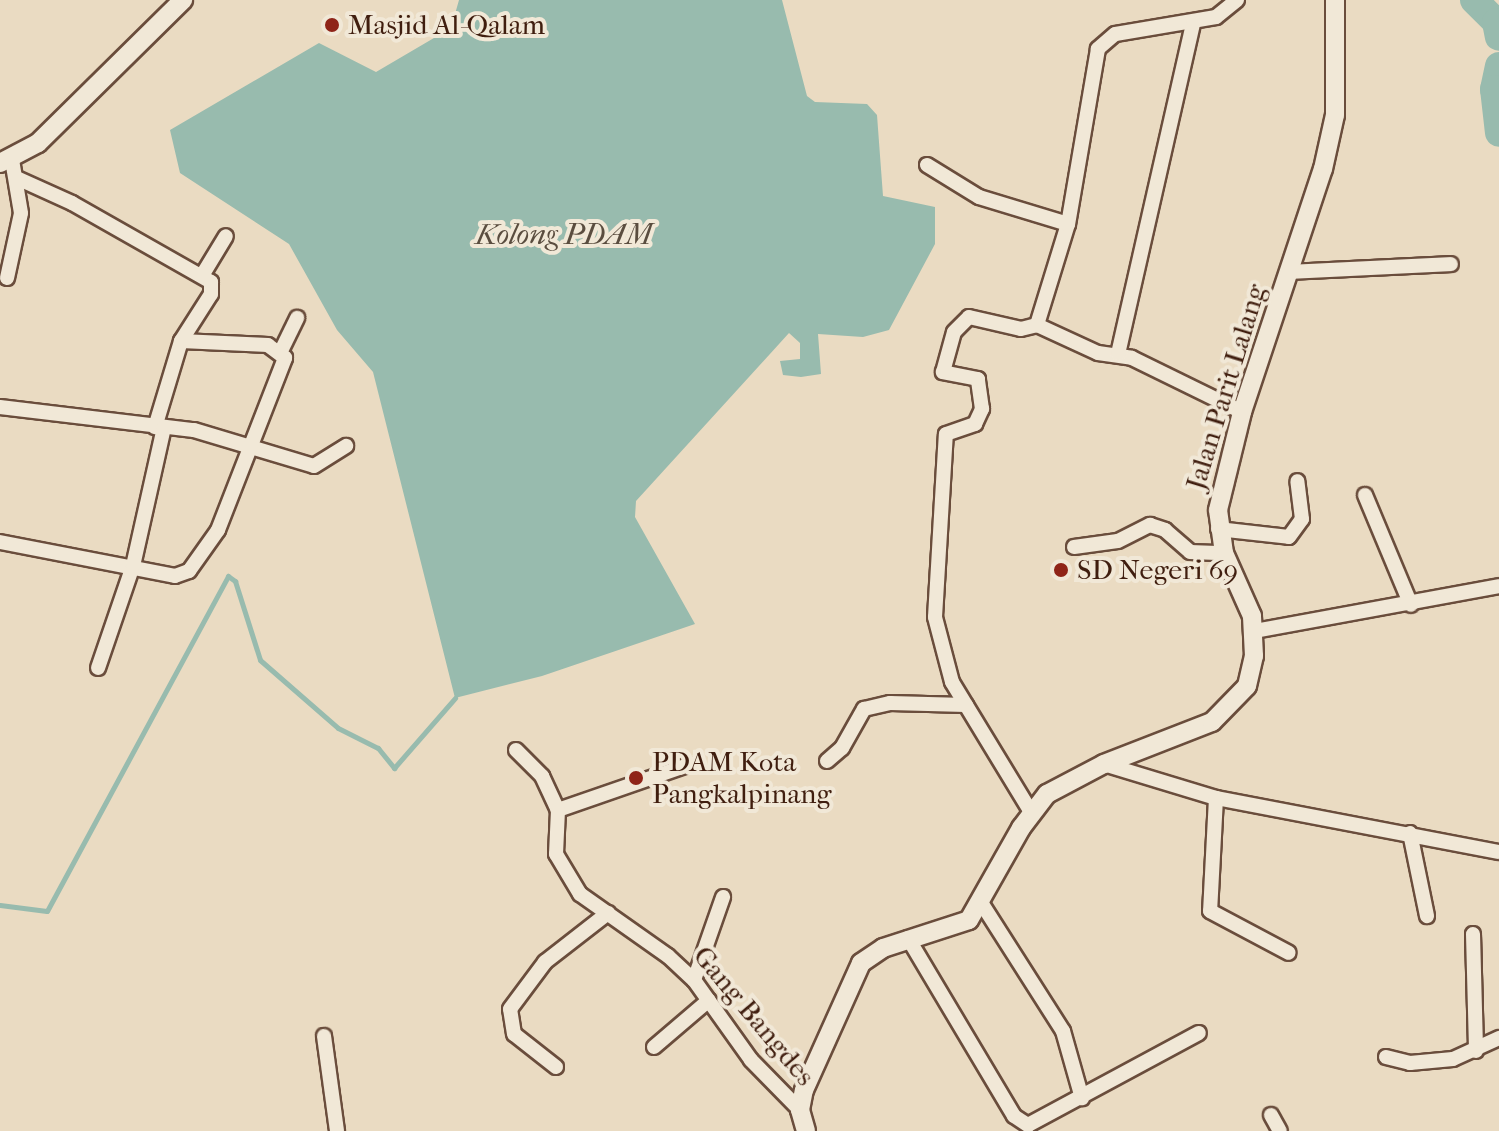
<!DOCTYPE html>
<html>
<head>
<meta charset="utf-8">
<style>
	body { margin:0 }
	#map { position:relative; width:1499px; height:1131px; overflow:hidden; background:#eadbc2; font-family:"IM FELL French Canon",serif }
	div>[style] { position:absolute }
	.water>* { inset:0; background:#98bbae }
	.stream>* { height:5px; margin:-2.5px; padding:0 2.5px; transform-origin:2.5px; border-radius:2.5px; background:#98bbae }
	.river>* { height:28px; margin:-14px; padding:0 14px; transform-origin:14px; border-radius:14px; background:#98bbae }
	.roads { filter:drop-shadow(2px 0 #6a4d3c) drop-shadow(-2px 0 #6a4d3c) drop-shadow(0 2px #6a4d3c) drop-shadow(0 -2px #6a4d3c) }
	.minor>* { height:14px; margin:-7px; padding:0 7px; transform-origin:7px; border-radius:7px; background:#f1e8d7 }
	.tertiary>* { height:18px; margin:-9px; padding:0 9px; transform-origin:9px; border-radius:9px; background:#f1e8d7 }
	.dots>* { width:22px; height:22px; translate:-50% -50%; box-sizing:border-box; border:4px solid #f1e8d7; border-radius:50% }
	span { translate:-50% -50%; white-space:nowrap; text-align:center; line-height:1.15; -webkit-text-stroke:8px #f1e8d7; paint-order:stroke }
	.poi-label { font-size:28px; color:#401e0f }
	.left { translate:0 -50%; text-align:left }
	.street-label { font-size:28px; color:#401e0f }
	.water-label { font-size:30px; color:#5a4d3f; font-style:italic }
</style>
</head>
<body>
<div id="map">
	<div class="water">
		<i style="clip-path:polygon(459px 0,782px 0,807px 96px,815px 102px,867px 104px,877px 115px,883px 196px,935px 207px,935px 244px,889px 330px,863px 337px,818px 334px,821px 374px,801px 377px,783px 375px,780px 361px,800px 359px,800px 343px,789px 333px,636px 501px,635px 517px,695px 624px,542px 676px,455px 698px,373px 372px,337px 330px,289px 244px,180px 173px,170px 130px,319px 43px,376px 72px,451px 28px)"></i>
	</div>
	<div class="stream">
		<i style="left:0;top:905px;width:47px;rotate:7.3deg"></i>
		<i style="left:47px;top:911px;width:381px;rotate:-61.6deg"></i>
		<i style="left:228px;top:576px;width:9px;rotate:36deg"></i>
		<i style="left:235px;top:581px;width:83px;rotate:72.4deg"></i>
		<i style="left:260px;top:660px;width:103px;rotate:41.1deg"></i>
		<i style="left:338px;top:728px;width:45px;rotate:26.6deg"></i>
		<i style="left:378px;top:748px;width:26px;rotate:51deg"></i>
		<i style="left:394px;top:768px;width:93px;rotate:-48.9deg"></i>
	</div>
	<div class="river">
		<i style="left:1474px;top:0;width:31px;rotate:45deg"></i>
		<i style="left:1496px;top:22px;width:15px;rotate:79deg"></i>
		<i style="left:1499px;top:66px;width:24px;rotate:102deg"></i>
		<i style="left:1494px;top:89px;width:44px;rotate:83.5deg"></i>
	</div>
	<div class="roads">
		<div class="minor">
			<i style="left:1237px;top:0;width:27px;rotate:141deg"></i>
			<i style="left:1216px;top:17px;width:102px;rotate:170.4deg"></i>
			<i style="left:1115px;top:34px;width:23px;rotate:139deg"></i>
			<i style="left:1098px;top:49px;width:178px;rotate:99.7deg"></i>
			<i style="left:1068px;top:224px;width:106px;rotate:107.1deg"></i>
			<i style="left:1037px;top:325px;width:67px;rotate:24.7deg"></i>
			<i style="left:1098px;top:353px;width:34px;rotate:8deg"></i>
			<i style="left:1132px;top:358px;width:123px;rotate:26.1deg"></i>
			<i style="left:927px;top:165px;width:61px;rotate:31.6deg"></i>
			<i style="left:979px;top:197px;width:93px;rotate:16.9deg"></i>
			<i style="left:19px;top:179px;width:58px;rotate:24.4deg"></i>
			<i style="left:72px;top:203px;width:160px;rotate:29.6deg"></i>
			<i style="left:211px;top:282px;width:12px;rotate:90deg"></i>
			<i style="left:211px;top:294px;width:56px;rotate:122.6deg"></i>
			<i style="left:181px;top:341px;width:90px;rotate:106.8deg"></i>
			<i style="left:1290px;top:272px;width:161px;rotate:-2.8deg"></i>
			<i style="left:203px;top:274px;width:44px;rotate:-58.8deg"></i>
			<i style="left:7px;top:278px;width:66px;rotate:-77.8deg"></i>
			<i style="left:21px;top:213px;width:54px;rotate:-99.6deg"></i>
			<i style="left:281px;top:351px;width:37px;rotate:-64deg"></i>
			<i style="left:1118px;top:354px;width:339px;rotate:-77.2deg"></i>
			<i style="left:0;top:407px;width:195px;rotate:6.8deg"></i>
			<i style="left:194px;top:430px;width:125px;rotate:16.7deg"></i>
			<i style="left:314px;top:466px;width:38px;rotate:-32deg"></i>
			<i style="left:1365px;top:495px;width:119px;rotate:67.3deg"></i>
			<i style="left:1218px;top:529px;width:71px;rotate:6.4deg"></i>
			<i style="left:1289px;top:537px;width:22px;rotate:-54deg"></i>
			<i style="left:1302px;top:519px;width:38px;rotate:-97deg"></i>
			<i style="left:0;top:542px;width:178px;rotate:11deg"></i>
			<i style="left:175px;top:576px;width:15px;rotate:-20deg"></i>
			<i style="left:189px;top:571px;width:50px;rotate:-54.7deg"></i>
			<i style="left:218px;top:530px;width:185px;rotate:-68.7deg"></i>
			<i style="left:285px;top:358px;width:21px;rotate:-143deg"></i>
			<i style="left:268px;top:345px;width:87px;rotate:-177.4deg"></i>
			<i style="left:1074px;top:547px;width:44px;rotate:-7.8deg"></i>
			<i style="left:1118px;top:541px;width:36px;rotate:-27deg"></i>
			<i style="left:1150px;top:525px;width:16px;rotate:18deg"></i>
			<i style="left:1165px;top:530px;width:33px;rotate:41deg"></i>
			<i style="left:1190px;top:552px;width:34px;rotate:2deg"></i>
			<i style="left:1254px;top:631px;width:249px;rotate:-10.4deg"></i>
			<i style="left:98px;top:668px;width:108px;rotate:-71.1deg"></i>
			<i style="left:133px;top:566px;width:142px;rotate:-77.4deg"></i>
			<i style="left:516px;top:750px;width:37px;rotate:45deg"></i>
			<i style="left:542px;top:776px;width:38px;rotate:65deg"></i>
			<i style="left:827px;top:761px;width:20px;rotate:-41deg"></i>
			<i style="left:842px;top:748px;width:45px;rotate:-60.6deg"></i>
			<i style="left:864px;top:709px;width:27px;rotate:-13deg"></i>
			<i style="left:890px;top:703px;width:76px;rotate:1.5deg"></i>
			<i style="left:1104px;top:764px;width:117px;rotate:16.9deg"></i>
			<i style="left:1216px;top:798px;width:288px;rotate:10.8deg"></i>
			<i style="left:688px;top:765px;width:138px;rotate:160.9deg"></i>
			<i style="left:558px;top:810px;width:44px;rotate:92.6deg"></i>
			<i style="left:556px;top:854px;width:47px;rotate:59deg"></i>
			<i style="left:580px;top:894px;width:108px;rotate:35.2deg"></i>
			<i style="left:668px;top:956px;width:35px;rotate:43deg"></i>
			<i style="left:694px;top:980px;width:98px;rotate:54.5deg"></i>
			<i style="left:751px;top:1060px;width:70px;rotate:45.6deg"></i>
			<i style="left:1216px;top:798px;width:113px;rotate:93deg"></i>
			<i style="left:1210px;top:911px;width:89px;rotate:28deg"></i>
			<i style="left:1031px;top:812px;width:152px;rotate:-121.3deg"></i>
			<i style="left:952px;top:682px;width:67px;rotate:-104.7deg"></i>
			<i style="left:935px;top:617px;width:183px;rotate:-86.6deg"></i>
			<i style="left:946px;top:434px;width:31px;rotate:-19deg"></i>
			<i style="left:975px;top:424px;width:17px;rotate:-65deg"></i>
			<i style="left:982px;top:409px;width:30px;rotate:-98deg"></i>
			<i style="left:978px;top:379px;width:36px;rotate:-169deg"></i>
			<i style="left:943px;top:372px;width:41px;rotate:-74.6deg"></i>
			<i style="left:954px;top:332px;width:21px;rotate:-45deg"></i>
			<i style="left:969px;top:317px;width:53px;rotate:13deg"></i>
			<i style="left:1021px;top:329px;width:16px;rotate:-14deg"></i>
			<i style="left:1410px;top:833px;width:85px;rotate:78.4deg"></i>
			<i style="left:982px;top:904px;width:151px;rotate:57.5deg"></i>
			<i style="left:1063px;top:1031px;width:70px;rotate:74.2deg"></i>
			<i style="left:1473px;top:934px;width:117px;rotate:88.5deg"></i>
			<i style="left:908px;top:938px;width:207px;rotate:59.2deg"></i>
			<i style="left:1014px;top:1116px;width:17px;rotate:33deg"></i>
			<i style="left:1028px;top:1125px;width:194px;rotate:-28.3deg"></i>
			<i style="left:694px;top:980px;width:88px;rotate:-70.7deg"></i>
			<i style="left:324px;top:1036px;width:96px;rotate:82.2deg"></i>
			<i style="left:654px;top:1047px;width:72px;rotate:-40.5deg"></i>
			<i style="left:1386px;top:1057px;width:25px;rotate:14deg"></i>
			<i style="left:1410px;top:1063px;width:43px;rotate:-5.3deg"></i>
			<i style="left:1453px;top:1059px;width:51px;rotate:-24.5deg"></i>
			<i style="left:556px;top:1067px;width:53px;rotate:-141.8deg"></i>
			<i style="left:514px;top:1034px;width:25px;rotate:-99deg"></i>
			<i style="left:510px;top:1009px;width:59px;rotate:-53.3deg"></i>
			<i style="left:545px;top:962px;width:80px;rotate:-37.9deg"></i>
			<i style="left:1271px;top:1115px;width:18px;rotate:61deg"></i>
		</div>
		<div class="tertiary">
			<i style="left:0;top:163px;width:43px;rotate:-27.8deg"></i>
			<i style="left:38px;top:143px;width:204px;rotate:-44.6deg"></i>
			<i style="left:806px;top:1131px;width:22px;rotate:-106deg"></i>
			<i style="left:800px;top:1110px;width:20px;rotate:-79deg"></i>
			<i style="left:804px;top:1090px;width:139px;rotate:-65.8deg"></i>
			<i style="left:861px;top:963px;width:27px;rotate:-34deg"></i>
			<i style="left:883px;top:948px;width:90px;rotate:-18deg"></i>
			<i style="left:969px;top:920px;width:106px;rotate:-60.5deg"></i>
			<i style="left:1021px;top:828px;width:43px;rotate:-52.6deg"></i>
			<i style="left:1047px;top:794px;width:64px;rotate:-27.8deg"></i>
			<i style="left:1104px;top:764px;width:116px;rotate:-21.3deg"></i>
			<i style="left:1212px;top:722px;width:50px;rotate:-45.8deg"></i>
			<i style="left:1247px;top:686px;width:31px;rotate:-77deg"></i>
			<i style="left:1254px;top:656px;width:40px;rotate:-92.9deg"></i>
			<i style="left:1252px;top:616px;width:69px;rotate:-114deg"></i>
			<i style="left:1224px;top:553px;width:43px;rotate:-97.9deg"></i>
			<i style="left:1218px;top:510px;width:101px;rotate:-76.2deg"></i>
			<i style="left:1242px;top:412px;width:256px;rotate:-71.6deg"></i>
			<i style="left:1323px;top:169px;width:55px;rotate:-77.5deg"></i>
			<i style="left:1335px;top:115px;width:115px;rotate:-90deg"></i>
		</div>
	</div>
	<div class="dots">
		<i style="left:332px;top:25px;background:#8f2418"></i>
		<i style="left:1061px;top:570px;background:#8f2418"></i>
		<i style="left:636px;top:778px;background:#8f2418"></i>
	</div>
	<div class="poi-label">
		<span class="left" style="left:348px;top:25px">Masjid Al-Qalam</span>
		<span class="left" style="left:1077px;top:570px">SD Negeri 69</span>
		<span class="left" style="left:652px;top:778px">PDAM Kota<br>Pangkalpinang</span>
	</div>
	<div class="street-label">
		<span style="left:1226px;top:387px;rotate:-73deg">Jalan Parit Lalang</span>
		<span style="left:754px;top:1016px;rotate:50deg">Gang Bangdes</span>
	</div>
	<div class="water-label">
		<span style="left:564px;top:235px">Kolong PDAM</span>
	</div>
</div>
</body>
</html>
